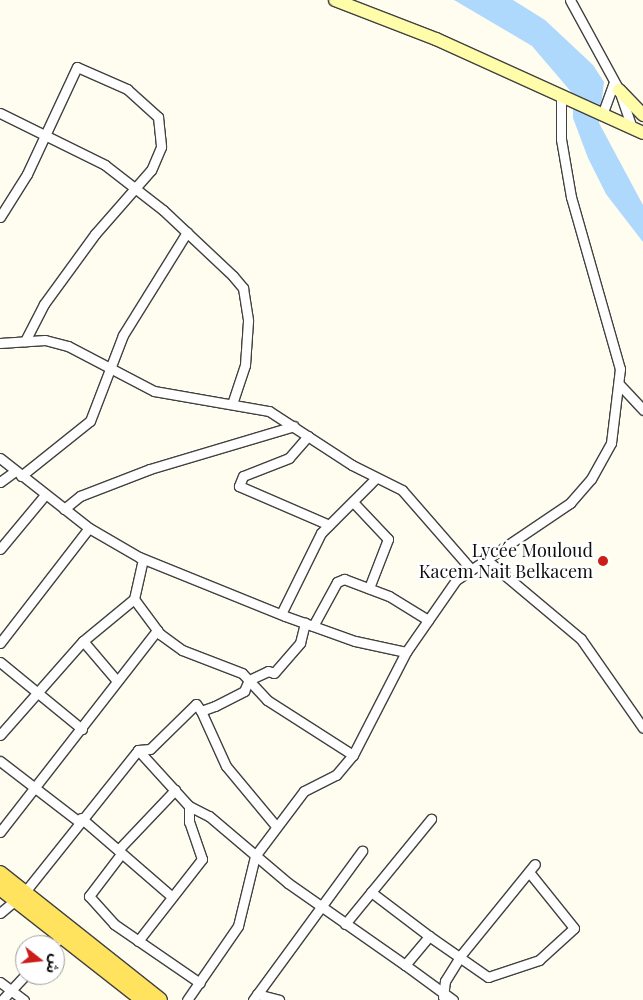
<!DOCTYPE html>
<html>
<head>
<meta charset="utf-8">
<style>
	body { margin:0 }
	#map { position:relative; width:643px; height:1000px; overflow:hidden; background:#fffdef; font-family:"Playfair Display","Noto Sans Arabic",serif }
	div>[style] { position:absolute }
	.water>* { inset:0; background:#aed9fc }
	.roads { filter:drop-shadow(1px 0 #414141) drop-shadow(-1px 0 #414141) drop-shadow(0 1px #414141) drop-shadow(0 -1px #414141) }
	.minor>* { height:9px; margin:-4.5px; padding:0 4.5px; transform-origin:4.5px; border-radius:4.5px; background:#fff }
	.secondary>* { height:12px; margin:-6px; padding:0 6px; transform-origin:6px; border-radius:6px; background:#fffcaa }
	.primary>* { height:14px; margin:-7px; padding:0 7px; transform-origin:7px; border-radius:7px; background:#ffe35f }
	.dots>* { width:14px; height:14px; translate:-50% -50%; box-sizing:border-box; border:2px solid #fff; border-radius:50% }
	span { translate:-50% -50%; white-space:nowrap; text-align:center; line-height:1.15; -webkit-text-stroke:5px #fff; paint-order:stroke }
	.poi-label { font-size:18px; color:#0e0e0e }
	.right { translate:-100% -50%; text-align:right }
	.north { position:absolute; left:15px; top:935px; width:50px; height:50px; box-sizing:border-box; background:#fff; border:1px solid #9f9f9f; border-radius:50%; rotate:106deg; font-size:14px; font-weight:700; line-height:20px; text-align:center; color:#0e0e0e }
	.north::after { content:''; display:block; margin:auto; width:18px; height:22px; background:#cb1d19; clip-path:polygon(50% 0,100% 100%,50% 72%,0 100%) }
</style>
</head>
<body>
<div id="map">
	<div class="water">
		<i style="clip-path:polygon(454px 0,513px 0,545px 20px,593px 65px,604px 82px,599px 123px,643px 205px,643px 242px,606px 194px,588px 158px,573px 118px,573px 94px,532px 46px)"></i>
	</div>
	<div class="roads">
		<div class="minor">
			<i style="left:570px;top:0;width:102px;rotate:61.4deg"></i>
			<i style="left:619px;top:90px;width:40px;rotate:71.1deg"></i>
			<i style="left:0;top:113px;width:117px;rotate:26.3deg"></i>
			<i style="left:105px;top:165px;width:73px;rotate:37.8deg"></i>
			<i style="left:163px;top:210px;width:96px;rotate:43.3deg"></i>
			<i style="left:233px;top:276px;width:16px;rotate:50deg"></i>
			<i style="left:243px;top:288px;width:33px;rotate:81deg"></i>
			<i style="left:248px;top:321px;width:44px;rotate:93.9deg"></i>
			<i style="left:245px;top:365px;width:41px;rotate:108.4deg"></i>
			<i style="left:602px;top:115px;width:35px;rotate:-70deg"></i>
			<i style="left:0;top:217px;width:51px;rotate:-57.9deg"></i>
			<i style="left:27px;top:174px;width:118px;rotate:-65deg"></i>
			<i style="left:77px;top:67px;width:55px;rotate:23.7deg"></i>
			<i style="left:127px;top:89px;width:42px;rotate:42.1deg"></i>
			<i style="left:158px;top:117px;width:30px;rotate:84deg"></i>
			<i style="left:161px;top:147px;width:25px;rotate:113deg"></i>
			<i style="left:151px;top:170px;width:85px;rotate:131.2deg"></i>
			<i style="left:95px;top:234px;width:87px;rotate:126.1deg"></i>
			<i style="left:44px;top:304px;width:42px;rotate:117.2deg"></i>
			<i style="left:0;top:343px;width:45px;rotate:-3.8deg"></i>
			<i style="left:45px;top:340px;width:24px;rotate:15deg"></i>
			<i style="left:68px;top:346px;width:97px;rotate:27.6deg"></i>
			<i style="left:154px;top:391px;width:117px;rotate:9.9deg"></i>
			<i style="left:269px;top:411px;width:99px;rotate:33deg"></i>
			<i style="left:352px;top:465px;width:56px;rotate:26.6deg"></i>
			<i style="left:402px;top:490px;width:105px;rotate:48.9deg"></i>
			<i style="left:620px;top:385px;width:34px;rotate:47deg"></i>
			<i style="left:308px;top:436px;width:29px;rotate:131deg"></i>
			<i style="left:289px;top:458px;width:49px;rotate:158.6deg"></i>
			<i style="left:243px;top:476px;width:11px;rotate:112deg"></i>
			<i style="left:239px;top:486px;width:98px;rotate:23.4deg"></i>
			<i style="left:0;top:458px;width:113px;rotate:38.2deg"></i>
			<i style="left:89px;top:528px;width:58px;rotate:30.1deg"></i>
			<i style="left:139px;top:557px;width:157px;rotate:22deg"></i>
			<i style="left:285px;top:616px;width:74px;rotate:19.7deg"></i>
			<i style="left:355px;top:641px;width:52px;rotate:12.2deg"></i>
			<i style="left:406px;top:652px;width:88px;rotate:-55.2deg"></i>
			<i style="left:456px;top:580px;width:138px;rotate:-34deg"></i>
			<i style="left:570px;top:503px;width:32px;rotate:-49deg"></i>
			<i style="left:591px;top:479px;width:41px;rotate:-60.9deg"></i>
			<i style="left:611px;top:443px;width:75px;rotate:-83.1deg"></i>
			<i style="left:620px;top:369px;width:179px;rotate:-105.9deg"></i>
			<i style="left:571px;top:197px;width:59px;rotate:-99.8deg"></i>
			<i style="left:561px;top:139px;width:41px;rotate:-90deg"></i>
			<i style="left:21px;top:476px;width:88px;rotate:-38.6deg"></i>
			<i style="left:90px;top:421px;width:92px;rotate:-69deg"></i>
			<i style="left:123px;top:335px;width:121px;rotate:-58.1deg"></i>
			<i style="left:0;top:482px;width:19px;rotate:-36deg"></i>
			<i style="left:353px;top:502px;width:51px;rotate:46.6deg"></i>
			<i style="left:388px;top:539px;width:53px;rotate:111.2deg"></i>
			<i style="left:64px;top:509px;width:21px;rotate:-39deg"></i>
			<i style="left:80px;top:496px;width:75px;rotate:-21.1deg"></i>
			<i style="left:150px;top:469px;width:150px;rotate:-16.6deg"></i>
			<i style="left:0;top:549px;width:70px;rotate:-50.2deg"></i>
			<i style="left:143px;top:559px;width:41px;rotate:102.7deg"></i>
			<i style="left:134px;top:599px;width:44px;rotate:53.4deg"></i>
			<i style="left:160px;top:634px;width:27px;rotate:36deg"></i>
			<i style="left:182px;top:650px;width:64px;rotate:21deg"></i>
			<i style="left:242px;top:673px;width:37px;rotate:47deg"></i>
			<i style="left:267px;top:700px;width:102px;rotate:32.6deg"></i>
			<i style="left:488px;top:561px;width:121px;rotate:40deg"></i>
			<i style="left:581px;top:639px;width:108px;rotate:55.1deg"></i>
			<i style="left:281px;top:614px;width:90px;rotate:-63.7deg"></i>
			<i style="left:321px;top:533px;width:78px;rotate:-45deg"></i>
			<i style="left:313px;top:626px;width:50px;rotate:-61.4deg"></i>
			<i style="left:337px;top:582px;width:8px;rotate:-23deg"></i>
			<i style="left:344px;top:579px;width:48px;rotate:20.7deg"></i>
			<i style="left:389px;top:596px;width:46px;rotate:31.6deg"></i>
			<i style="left:83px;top:641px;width:52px;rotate:49.6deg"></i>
			<i style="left:0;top:643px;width:145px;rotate:-52.3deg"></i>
			<i style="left:0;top:662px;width:106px;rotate:39.3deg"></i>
			<i style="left:201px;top:711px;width:60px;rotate:65.6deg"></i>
			<i style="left:226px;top:766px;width:77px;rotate:50.3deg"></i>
			<i style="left:0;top:735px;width:125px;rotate:-48.6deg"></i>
			<i style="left:83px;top:641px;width:66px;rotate:-39.5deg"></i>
			<i style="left:138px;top:750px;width:76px;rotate:47.7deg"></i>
			<i style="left:189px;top:806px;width:22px;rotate:27deg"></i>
			<i style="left:209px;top:816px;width:104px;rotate:40.3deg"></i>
			<i style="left:288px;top:883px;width:143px;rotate:35deg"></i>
			<i style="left:0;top:761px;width:98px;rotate:37.6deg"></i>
			<i style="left:81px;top:818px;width:119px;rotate:40.9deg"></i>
			<i style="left:0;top:832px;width:256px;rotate:-52.1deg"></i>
			<i style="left:118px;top:850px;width:83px;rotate:-46.5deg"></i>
			<i style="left:121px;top:854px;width:53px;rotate:127.3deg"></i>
			<i style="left:89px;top:896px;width:38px;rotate:48deg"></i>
			<i style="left:114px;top:924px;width:104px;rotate:34.5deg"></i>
			<i style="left:371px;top:892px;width:73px;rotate:37.2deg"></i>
			<i style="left:0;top:913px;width:31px;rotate:-40deg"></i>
			<i style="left:24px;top:893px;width:183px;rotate:-51.4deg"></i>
			<i style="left:138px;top:750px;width:12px;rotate:-5deg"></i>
			<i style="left:150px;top:749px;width:64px;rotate:-44.4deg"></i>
			<i style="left:196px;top:704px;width:9px;rotate:54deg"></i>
			<i style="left:201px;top:711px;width:15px;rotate:-20deg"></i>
			<i style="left:215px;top:706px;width:33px;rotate:-27deg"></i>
			<i style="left:244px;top:691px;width:12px;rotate:-66deg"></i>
			<i style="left:249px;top:680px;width:21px;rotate:-25deg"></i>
			<i style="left:268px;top:671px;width:6px;rotate:18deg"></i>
			<i style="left:274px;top:673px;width:40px;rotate:-49deg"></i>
			<i style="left:300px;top:643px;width:21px;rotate:-76deg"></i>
			<i style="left:345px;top:924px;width:136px;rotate:-50.7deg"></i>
			<i style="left:138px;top:941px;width:104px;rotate:-52deg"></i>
			<i style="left:202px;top:859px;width:39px;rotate:-109deg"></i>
			<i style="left:189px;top:822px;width:16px;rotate:-90deg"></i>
			<i style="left:53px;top:945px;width:18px;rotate:-47deg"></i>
			<i style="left:0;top:982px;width:30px;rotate:37deg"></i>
			<i style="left:257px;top:994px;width:23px;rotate:15deg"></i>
			<i style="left:443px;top:997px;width:16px;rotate:-83deg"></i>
			<i style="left:445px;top:981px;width:31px;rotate:-58deg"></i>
			<i style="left:461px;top:955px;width:117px;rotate:-50.9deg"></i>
			<i style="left:2px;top:1000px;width:34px;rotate:-47deg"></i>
			<i style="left:187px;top:1000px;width:90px;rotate:-55.4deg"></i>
			<i style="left:238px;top:926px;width:72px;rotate:-76.3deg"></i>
			<i style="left:255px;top:856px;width:81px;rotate:-53deg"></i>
			<i style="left:304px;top:791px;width:36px;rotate:-27deg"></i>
			<i style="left:336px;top:775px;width:26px;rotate:-50deg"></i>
			<i style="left:353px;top:755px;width:116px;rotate:-62.8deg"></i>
			<i style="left:253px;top:1000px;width:185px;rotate:-53.8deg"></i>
			<i style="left:453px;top:1000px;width:59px;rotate:-143.9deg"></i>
			<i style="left:405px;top:965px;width:38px;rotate:-50deg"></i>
			<i style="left:429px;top:936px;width:72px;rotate:34.8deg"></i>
			<i style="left:488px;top:977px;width:54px;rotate:-18.4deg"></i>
			<i style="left:539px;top:960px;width:47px;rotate:-42.4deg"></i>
			<i style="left:574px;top:928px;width:72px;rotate:-128.8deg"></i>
		</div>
		<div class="secondary">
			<i style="left:335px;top:0;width:108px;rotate:21.1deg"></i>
			<i style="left:436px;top:39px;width:227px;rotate:24.4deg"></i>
			<i style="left:619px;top:90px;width:35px;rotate:46deg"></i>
		</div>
		<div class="primary">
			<i style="left:0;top:873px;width:204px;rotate:38.4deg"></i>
			<i style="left:0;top:888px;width:182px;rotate:38.1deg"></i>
		</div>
	</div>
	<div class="dots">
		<i style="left:603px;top:561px;background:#cb1d19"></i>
	</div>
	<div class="poi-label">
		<span class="right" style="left:593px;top:561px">Lycée Mouloud<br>Kacem Nait Belkacem</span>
	</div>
	<div class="north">ش</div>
</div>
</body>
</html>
